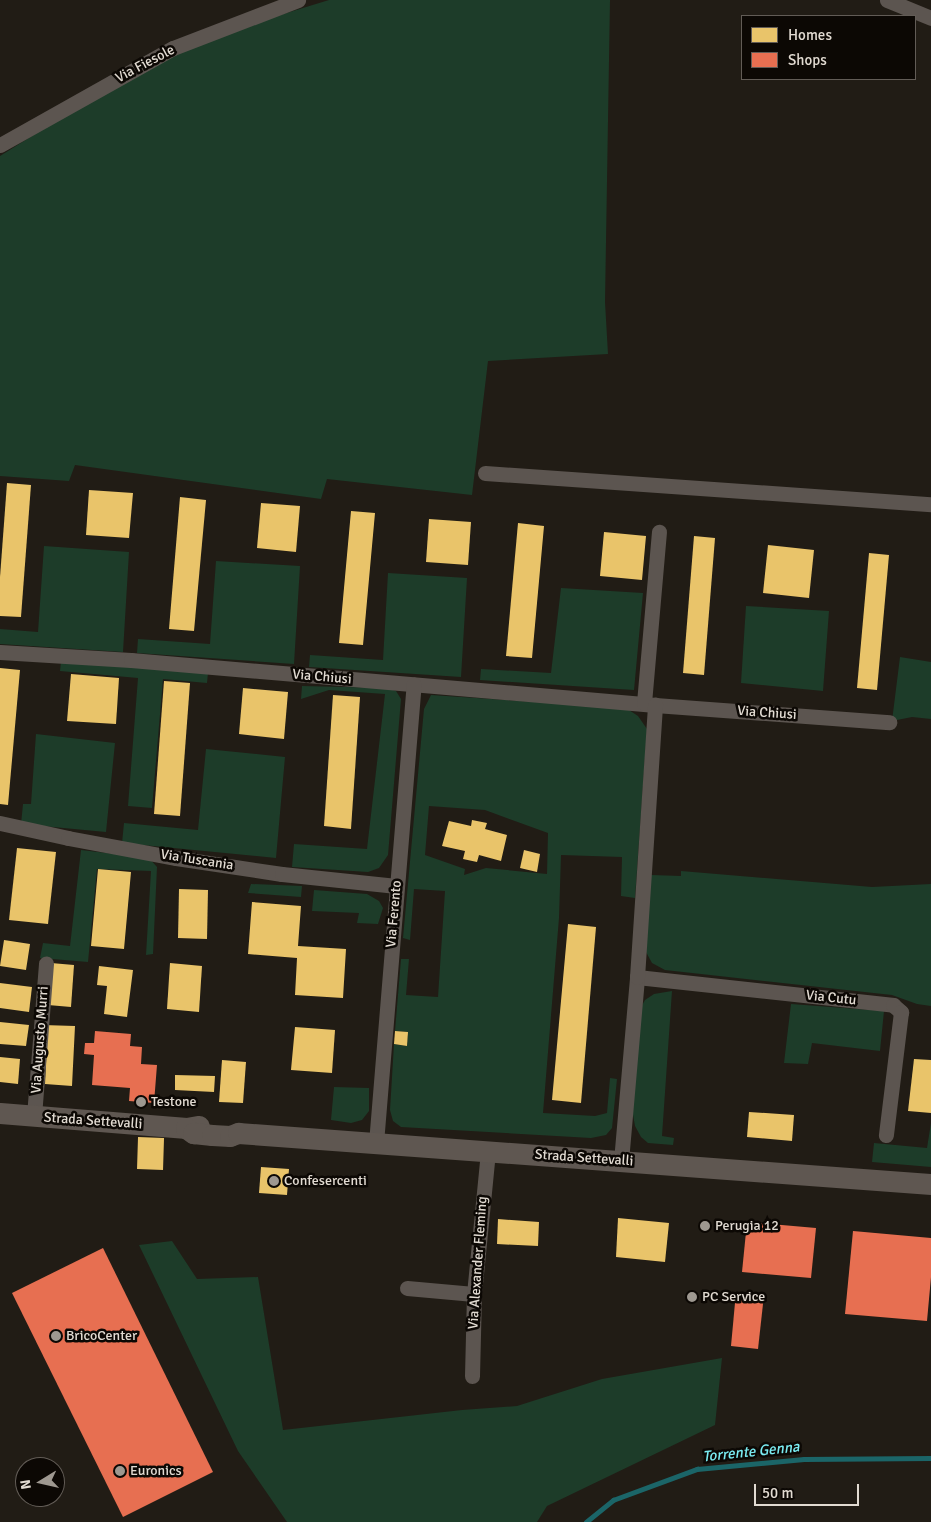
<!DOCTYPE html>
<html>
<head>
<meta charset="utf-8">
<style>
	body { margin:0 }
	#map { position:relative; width:931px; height:1522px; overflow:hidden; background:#211c15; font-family:Signika,sans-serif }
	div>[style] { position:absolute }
	.green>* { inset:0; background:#1d3c29 }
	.homes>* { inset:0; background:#e9c46a }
	.shops>* { inset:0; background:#e76f51 }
	.stream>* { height:4.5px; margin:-2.25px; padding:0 2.25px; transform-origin:2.25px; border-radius:2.25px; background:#1b6568 }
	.minor>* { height:15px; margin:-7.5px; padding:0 7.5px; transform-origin:7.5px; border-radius:7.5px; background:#5c5550 }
	.secondary>* { height:21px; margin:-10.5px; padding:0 10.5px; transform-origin:10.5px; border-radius:10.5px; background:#5f5751 }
	.dots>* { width:14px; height:14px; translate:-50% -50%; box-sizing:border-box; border:2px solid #0c0804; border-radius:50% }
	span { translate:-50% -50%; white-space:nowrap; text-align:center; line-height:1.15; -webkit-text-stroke:5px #0c0804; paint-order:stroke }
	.street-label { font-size:14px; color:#e2dbd2 }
	.poi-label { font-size:14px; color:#e2dbd2 }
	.left { translate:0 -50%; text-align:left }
	.water-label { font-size:15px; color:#7bedf3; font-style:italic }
	.legend { position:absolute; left:741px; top:15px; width:175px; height:65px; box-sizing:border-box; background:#0c0804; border:1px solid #625c56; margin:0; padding:6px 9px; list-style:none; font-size:15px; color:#e2dbd2 }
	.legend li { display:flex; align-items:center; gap:10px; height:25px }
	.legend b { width:25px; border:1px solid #625c56 }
	.north { position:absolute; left:15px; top:1457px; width:50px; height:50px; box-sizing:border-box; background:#0c0804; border:1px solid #625c56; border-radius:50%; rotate:261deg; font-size:14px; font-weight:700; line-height:20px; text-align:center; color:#e2dbd2 }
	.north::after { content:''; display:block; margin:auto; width:18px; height:22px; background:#9e9890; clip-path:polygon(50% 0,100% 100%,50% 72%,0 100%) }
	.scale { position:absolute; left:754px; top:1484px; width:105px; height:22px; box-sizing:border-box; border:2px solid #e2dbd2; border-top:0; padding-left:6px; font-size:15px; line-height:18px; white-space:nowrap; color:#e2dbd2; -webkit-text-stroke:4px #0c0804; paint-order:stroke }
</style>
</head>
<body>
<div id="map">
	<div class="green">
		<i style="clip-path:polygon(329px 0,610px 0,605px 302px,608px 354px,488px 361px,472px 495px,327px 479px,321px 499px,75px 465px,69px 481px,0 476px,0 156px,173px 48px)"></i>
		<i style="clip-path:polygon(44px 546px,129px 552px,123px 652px,0 644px,0 629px,38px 632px)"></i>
		<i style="clip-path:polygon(216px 561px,300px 566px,294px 664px,137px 653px,138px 639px,210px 644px)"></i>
		<i style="clip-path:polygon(388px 573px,467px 578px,461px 677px,309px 667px,310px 655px,383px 660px)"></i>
		<i style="clip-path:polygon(561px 588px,643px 593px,634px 690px,480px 680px,481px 669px,551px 673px)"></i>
		<i style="clip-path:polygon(746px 606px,829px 611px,823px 691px,741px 683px)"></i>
		<i style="clip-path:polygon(900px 657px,931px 662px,931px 719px,912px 717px,892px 721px)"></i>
		<i style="clip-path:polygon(61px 661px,208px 673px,207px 683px,163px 679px,152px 808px,128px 806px,138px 678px,60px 671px)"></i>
		<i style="clip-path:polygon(302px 686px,387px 688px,396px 691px,401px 699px,388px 855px,379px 868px,368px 872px,292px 867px,294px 844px,367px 849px,385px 694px,329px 690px,301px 699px)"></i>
		<i style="clip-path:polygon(evenodd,431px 695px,626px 708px,638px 716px,647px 729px,635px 898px,621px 896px,622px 857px,561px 855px,559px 918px,543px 1113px,595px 1116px,607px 1113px,610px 1078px,617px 1079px,612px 1128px,606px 1135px,591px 1138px,401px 1127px,393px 1121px,390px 1110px,394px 1044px,407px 1046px,408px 1032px,395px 1031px,401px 959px,409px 959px,406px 995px,438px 997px,445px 891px,414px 889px,410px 940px,403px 938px,424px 709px,431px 695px,429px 806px,485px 810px,548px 833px,547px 874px,486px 868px,464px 875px,465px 869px,425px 855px,429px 806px)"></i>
		<i style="clip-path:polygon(36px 734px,115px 743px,106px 832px,21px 824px,23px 804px,31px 804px)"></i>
		<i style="clip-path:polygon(206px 749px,285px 757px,276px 858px,122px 843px,124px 823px,198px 830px)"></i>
		<i style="clip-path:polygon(81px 850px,149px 858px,157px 867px,153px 954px,146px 955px,151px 871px,97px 869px,88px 962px,40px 958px,43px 943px,70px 946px)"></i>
		<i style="clip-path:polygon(681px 871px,872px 887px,931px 884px,931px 1006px,917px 1004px,892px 995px,665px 970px,652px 963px,646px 952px,651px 875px,681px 876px)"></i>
		<i style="clip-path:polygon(251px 884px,302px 886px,301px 897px,248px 893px)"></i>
		<i style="clip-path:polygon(314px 890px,367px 894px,379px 901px,383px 908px,378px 924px,357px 923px,359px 913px,312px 911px)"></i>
		<i style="clip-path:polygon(672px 991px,662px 1136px,674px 1138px,673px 1145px,648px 1143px,641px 1137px,635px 1126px,632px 1109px,640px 1009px,645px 1000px,654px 994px)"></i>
		<i style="clip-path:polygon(791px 1004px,884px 1011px,880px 1051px,812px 1043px,808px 1064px,784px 1063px)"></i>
		<i style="clip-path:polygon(334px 1087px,369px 1088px,369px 1111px,362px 1120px,351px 1123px,331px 1120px)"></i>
		<i style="clip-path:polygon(931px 1123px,931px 1167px,872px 1162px,874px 1143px,927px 1148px)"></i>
		<i style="clip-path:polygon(172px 1241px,197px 1279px,258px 1277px,283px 1430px,462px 1410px,517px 1406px,602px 1379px,722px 1358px,715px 1425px,547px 1506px,537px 1522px,287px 1522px,238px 1451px,139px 1245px)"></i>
	</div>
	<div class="homes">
		<i style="clip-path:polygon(7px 483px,31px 485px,21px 617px,0 616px,0 577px)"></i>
		<i style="clip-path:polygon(89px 490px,133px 493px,129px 538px,86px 535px)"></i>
		<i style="clip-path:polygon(180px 497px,206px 500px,194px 631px,169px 629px)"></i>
		<i style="clip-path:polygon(261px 503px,300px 506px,296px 552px,257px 548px)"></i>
		<i style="clip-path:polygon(351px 511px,375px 513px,363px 645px,339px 643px)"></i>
		<i style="clip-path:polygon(429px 519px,471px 522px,468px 565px,426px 562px)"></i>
		<i style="clip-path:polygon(518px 523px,544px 526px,532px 658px,506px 656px)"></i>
		<i style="clip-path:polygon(604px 532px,646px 536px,642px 580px,600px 576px)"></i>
		<i style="clip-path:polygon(694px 536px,715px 538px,704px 675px,683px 673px)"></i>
		<i style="clip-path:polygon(768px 545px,814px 550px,809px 598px,763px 593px)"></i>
		<i style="clip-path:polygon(869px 553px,889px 555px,877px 690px,857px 688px)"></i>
		<i style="clip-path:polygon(0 668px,20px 670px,8px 805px,0 804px)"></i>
		<i style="clip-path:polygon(71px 674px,119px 678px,116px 724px,67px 721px)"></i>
		<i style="clip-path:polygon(164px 681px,190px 683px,180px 816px,154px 814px)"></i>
		<i style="clip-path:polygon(243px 688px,288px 692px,284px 739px,239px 734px)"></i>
		<i style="clip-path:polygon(333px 695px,360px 697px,351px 829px,324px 826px)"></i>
		<i style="clip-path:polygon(472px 820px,487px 823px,485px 829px,507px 835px,501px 861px,479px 855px,477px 862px,463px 859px,465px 851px,442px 846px,449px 821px,471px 826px)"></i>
		<i style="clip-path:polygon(17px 848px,56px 852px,48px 924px,9px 920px)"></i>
		<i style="clip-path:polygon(524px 850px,540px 854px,537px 872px,520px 868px)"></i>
		<i style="clip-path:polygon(98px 869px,131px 872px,124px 949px,91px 946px)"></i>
		<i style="clip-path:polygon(179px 889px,208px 890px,207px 939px,178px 938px)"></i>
		<i style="clip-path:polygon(252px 902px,301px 906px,298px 946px,346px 949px,343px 998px,295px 995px,297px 958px,248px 954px)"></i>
		<i style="clip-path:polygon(568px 924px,596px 927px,581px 1103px,552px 1100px)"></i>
		<i style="clip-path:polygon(4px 940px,30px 944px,26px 970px,0 966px)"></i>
		<i style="clip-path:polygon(51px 963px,74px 965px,71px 1007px,48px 1005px)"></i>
		<i style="clip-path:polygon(170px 963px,202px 966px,199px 1012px,167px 1009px)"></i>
		<i style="clip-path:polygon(99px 966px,133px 970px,127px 1017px,104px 1014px,107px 986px,97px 985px)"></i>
		<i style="clip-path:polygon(0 983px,32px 987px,29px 1012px,0 1008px)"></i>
		<i style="clip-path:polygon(0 1022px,29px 1025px,26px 1046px,0 1044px)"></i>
		<i style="clip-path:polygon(43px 1025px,75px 1026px,72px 1086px,45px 1084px,47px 1043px,42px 1042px)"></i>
		<i style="clip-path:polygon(295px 1027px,335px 1030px,332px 1073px,291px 1070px)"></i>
		<i style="clip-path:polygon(395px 1031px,408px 1032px,407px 1046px,394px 1044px)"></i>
		<i style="clip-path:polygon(0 1057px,20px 1059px,18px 1084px,0 1082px)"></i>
		<i style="clip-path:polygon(914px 1059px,931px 1060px,931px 1113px,908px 1111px)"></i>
		<i style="clip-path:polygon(222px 1060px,246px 1062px,243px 1103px,219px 1102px)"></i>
		<i style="clip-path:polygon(175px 1075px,215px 1076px,214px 1092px,175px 1090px)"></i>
		<i style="clip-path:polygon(749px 1112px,794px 1115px,792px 1141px,747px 1137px)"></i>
		<i style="clip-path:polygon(138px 1137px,164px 1138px,163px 1170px,137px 1169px)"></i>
		<i style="clip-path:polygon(261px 1167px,289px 1169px,287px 1195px,259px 1193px)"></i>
		<i style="clip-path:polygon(618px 1218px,669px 1223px,665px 1262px,616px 1257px)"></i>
		<i style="clip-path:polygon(498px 1219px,539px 1222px,538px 1246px,497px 1244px)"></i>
	</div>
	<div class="shops">
		<i style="clip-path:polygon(95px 1031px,131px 1034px,130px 1046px,142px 1047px,141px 1064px,157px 1065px,154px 1103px,129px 1101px,130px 1088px,92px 1085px,94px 1055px,84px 1054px,85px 1043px,94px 1043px)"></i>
		<i style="clip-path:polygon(747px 1222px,816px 1228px,811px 1278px,742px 1272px)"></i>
		<i style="clip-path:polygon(853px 1231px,931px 1238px,931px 1277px,927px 1321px,845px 1314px)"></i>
		<i style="clip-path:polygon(103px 1248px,213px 1472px,123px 1517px,12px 1293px)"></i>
		<i style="clip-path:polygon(736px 1292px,764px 1295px,758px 1349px,731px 1346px)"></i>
	</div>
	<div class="stream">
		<i style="left:586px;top:1522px;width:35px;rotate:-39deg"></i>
		<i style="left:613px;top:1500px;width:90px;rotate:-20.3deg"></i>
		<i style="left:697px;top:1469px;width:107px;rotate:-5.3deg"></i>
		<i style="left:804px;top:1459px;width:127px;rotate:-0.5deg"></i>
	</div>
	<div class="minor">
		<i style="left:887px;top:0;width:48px;rotate:22.2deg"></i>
		<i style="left:0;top:145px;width:198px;rotate:-29.3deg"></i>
		<i style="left:173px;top:48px;width:134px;rotate:-21deg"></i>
		<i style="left:485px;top:473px;width:447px;rotate:4deg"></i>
		<i style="left:0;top:652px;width:131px;rotate:3.5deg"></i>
		<i style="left:131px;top:660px;width:526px;rotate:4.91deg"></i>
		<i style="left:655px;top:705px;width:235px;rotate:4.2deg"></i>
		<i style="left:644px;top:703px;width:172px;rotate:-85deg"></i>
		<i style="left:0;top:823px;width:70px;rotate:12.4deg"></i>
		<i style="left:68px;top:838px;width:110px;rotate:10.5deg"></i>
		<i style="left:176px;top:858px;width:107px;rotate:8.6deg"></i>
		<i style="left:282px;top:874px;width:115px;rotate:6deg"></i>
		<i style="left:637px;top:977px;width:258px;rotate:6.2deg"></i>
		<i style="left:893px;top:1005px;width:11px;rotate:41deg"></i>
		<i style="left:901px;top:1012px;width:124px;rotate:97deg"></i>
		<i style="left:34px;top:1116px;width:153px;rotate:-85.5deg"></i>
		<i style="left:376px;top:1143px;width:460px;rotate:-85.3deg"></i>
		<i style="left:621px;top:1161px;width:185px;rotate:-85deg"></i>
		<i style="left:637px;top:977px;width:273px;rotate:-86.2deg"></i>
		<i style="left:407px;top:1288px;width:67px;rotate:5.1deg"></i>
		<i style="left:472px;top:1376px;width:82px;rotate:-88.6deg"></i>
		<i style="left:474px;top:1294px;width:144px;rotate:-84.4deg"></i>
	</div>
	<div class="secondary">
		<i style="left:0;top:1113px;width:187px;rotate:4.6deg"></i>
		<i style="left:186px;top:1128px;width:13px;rotate:-9deg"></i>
		<i style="left:186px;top:1128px;width:9px;rotate:36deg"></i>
		<i style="left:193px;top:1133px;width:19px;rotate:6deg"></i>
		<i style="left:212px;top:1135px;width:18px;rotate:3deg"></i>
		<i style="left:230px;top:1136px;width:9px;rotate:-21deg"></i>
		<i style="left:238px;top:1133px;width:695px;rotate:4.21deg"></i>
	</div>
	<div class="dots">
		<i style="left:141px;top:1102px;background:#9e9890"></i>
		<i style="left:274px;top:1181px;background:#9e9890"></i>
		<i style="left:705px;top:1226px;background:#9e9890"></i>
		<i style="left:692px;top:1297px;background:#9e9890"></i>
		<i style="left:56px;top:1336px;background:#9e9890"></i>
		<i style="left:120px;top:1471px;background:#9e9890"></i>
	</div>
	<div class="street-label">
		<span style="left:145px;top:64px;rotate:-28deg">Via Fiesole</span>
		<span style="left:322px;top:677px;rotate:5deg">Via Chiusi</span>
		<span style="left:767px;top:713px;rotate:4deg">Via Chiusi</span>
		<span style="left:197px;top:860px;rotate:9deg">Via Tuscania</span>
		<span style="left:394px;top:914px;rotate:-85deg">Via Ferento</span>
		<span style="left:831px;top:998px;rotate:6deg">Via Cutu</span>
		<span style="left:40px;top:1040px;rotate:-86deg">Via Augusto Murri</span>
		<span style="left:93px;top:1121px;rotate:4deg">Strada Settevalli</span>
		<span style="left:584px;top:1158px;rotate:4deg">Strada Settevalli</span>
		<span style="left:478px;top:1263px;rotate:-86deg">Via Alexander Fleming</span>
	</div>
	<div class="poi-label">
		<span class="left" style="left:151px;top:1102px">Testone</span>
		<span class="left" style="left:284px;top:1181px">Confesercenti</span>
		<span class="left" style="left:715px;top:1226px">Perugia 12</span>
		<span class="left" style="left:702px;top:1297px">PC Service</span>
		<span class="left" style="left:66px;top:1336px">BricoCenter</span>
		<span class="left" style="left:130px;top:1471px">Euronics</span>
	</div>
	<div class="water-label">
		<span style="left:751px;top:1452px;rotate:-6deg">Torrente Genna</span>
	</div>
	<ul class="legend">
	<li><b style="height:14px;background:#e9c46a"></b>Homes</li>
	<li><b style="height:14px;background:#e76f51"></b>Shops</li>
	</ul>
	<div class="north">N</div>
	<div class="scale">50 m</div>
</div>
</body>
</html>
